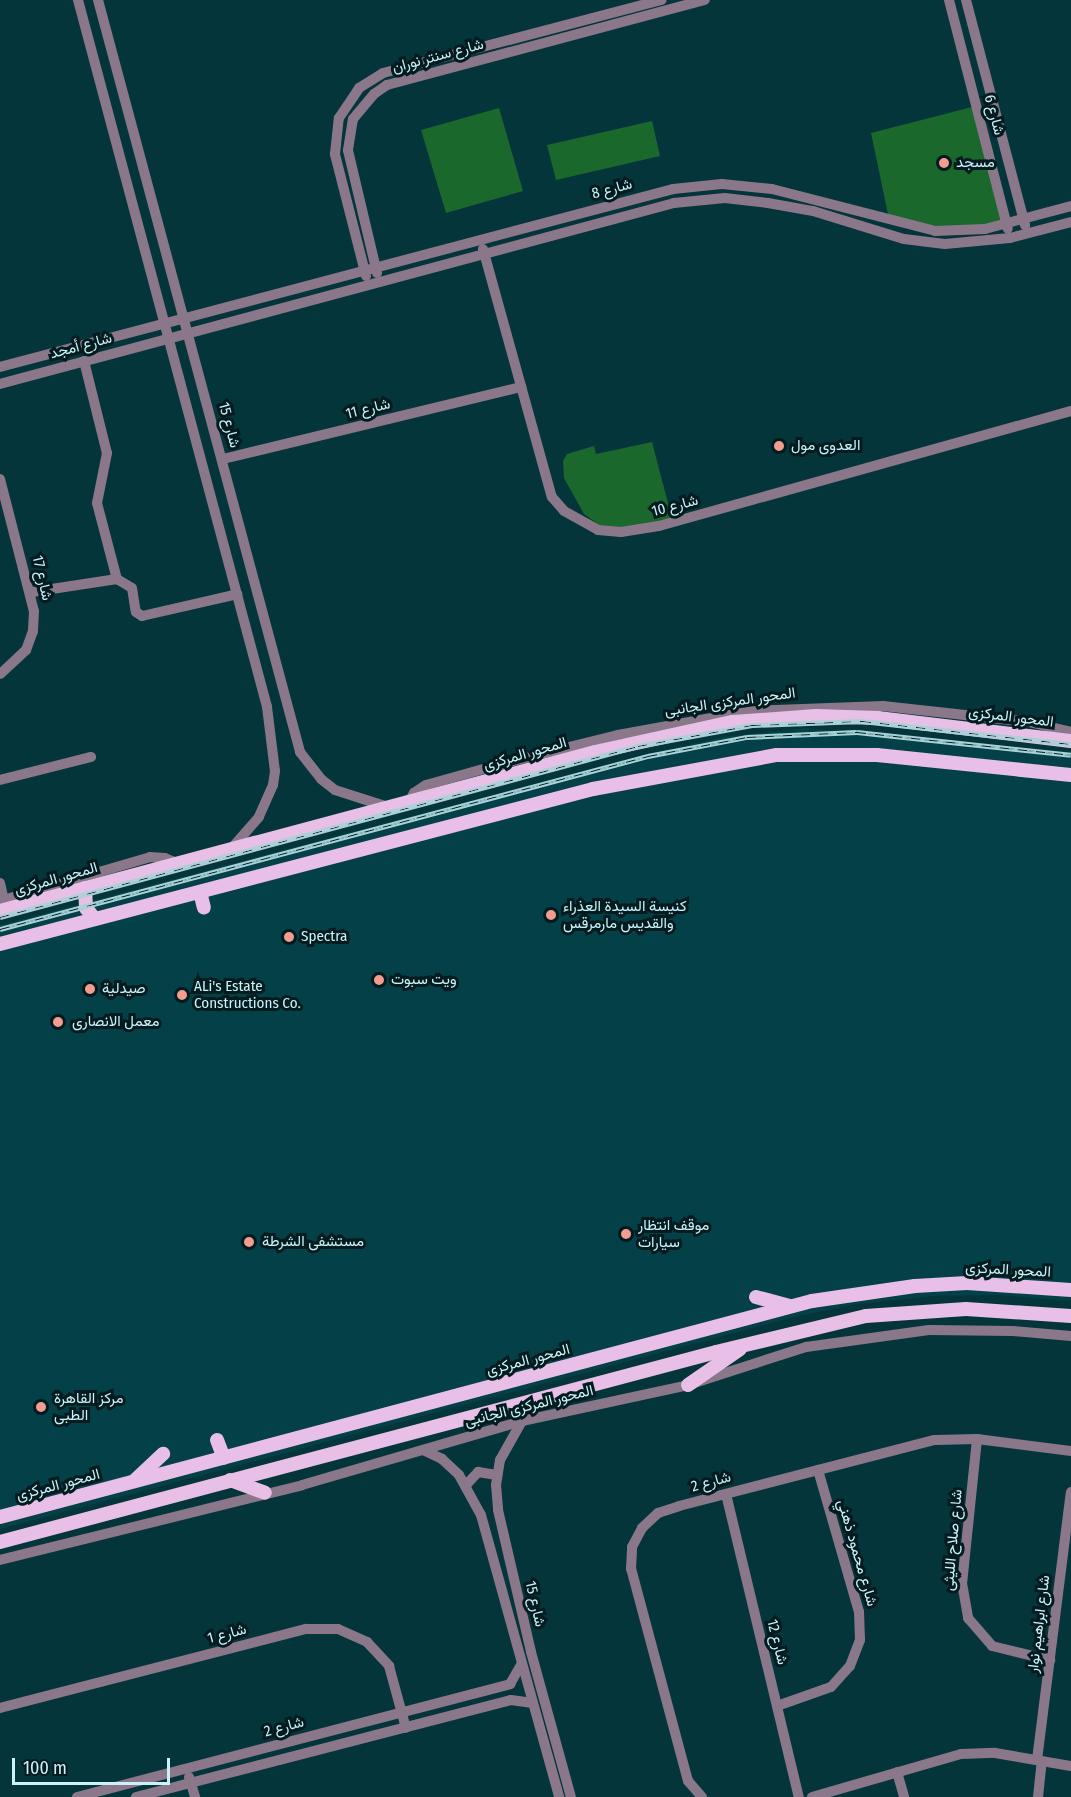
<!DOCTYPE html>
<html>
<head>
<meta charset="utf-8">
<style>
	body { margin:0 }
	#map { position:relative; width:1071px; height:1797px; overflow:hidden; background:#03353b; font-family:"Fira Sans Condensed",Vazirmatn,sans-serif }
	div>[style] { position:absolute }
	.built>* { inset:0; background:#044047 }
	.green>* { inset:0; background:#1b682d }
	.minor>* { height:10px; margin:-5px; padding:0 5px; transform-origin:5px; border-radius:5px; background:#8b778a }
	.major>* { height:14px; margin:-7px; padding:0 7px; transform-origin:7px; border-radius:7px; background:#e8bfe7 }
	.rail>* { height:5px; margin-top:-2.5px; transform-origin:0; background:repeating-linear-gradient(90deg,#011b1e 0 9px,#a9d2d8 0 18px); box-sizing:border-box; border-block:2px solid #a9d2d8 }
	.dots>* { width:16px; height:16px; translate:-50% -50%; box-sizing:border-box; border:3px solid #011b1e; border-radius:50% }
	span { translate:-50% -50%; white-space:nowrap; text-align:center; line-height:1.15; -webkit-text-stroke:6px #011b1e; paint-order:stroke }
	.street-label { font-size:15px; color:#caf2f8 }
	.poi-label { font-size:15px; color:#caf2f8 }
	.left { translate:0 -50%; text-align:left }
	.scale { position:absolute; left:12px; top:1758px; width:158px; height:27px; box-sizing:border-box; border:3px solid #caf2f8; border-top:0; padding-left:8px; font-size:18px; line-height:21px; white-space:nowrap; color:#caf2f8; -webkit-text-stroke:4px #011b1e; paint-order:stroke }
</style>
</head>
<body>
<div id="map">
	<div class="built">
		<i style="clip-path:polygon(806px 728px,1071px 752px,1071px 1301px,997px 1295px,934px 1296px,858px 1304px,794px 1317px,0 1529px,0 925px,643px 755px,722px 737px)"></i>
	</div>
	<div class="green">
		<i style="clip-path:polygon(976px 106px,1005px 221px,971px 231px,889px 219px,871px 133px)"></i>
		<i style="clip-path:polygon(499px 108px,523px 191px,446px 213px,421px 130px)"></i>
		<i style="clip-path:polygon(652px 121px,660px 156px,556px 180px,547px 145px)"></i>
		<i style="clip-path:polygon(652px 442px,673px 522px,624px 530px,599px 525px,584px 514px,564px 478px,563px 461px,567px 454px,594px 446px,596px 454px)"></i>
	</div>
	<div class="minor">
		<i style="left:78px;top:0;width:732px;rotate:75.03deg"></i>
		<i style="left:267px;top:707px;width:64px;rotate:82.9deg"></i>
		<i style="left:275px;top:771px;width:14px;rotate:98deg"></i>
		<i style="left:273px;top:785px;width:35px;rotate:114deg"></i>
		<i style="left:259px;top:817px;width:43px;rotate:131.2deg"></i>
		<i style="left:98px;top:0;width:779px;rotate:74.96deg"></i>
		<i style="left:300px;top:752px;width:34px;rotate:52deg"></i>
		<i style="left:321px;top:779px;width:18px;rotate:38deg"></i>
		<i style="left:335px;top:790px;width:56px;rotate:17.8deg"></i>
		<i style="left:949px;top:0;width:236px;rotate:75.6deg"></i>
		<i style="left:966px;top:0;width:233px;rotate:75.3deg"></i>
		<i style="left:483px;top:249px;width:257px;rotate:74.5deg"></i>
		<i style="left:552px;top:497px;width:18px;rotate:49deg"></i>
		<i style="left:564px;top:511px;width:39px;rotate:29deg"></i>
		<i style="left:598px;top:530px;width:23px;rotate:5deg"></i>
		<i style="left:621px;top:532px;width:38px;rotate:-9deg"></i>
		<i style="left:659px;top:526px;width:428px;rotate:-15.6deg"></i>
		<i style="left:377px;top:273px;width:126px;rotate:-103.3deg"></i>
		<i style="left:348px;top:150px;width:31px;rotate:-81deg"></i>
		<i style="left:353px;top:119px;width:33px;rotate:-50deg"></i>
		<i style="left:374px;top:94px;width:16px;rotate:-35deg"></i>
		<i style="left:387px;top:85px;width:329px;rotate:-15deg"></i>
		<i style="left:366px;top:276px;width:126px;rotate:-104.3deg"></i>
		<i style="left:335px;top:154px;width:36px;rotate:-84deg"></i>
		<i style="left:339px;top:118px;width:36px;rotate:-56deg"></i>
		<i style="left:359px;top:88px;width:28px;rotate:-32deg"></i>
		<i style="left:383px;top:73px;width:288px;rotate:-14.7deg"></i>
		<i style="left:84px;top:361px;width:95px;rotate:76deg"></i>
		<i style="left:107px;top:453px;width:51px;rotate:101.3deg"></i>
		<i style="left:97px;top:503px;width:79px;rotate:75.3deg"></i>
		<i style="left:0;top:367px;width:696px;rotate:-14.81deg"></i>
		<i style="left:673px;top:189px;width:49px;rotate:-5.8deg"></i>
		<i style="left:722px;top:184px;width:50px;rotate:5.7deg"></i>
		<i style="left:772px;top:189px;width:168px;rotate:14.4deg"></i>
		<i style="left:935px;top:231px;width:50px;rotate:-2.3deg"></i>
		<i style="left:985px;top:229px;width:89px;rotate:-15deg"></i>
		<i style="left:0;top:384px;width:698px;rotate:-15.03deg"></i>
		<i style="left:674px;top:203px;width:51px;rotate:-5.6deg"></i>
		<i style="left:725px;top:198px;width:43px;rotate:6.6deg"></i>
		<i style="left:768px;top:203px;width:46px;rotate:10.1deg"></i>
		<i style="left:813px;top:211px;width:95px;rotate:17.1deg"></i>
		<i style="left:904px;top:239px;width:41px;rotate:7deg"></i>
		<i style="left:945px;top:244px;width:65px;rotate:-5.3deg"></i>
		<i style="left:1010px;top:238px;width:63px;rotate:-14.7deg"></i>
		<i style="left:223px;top:459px;width:307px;rotate:-13.6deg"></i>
		<i style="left:0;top:479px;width:136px;rotate:75.6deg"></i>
		<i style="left:34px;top:611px;width:20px;rotate:93deg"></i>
		<i style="left:33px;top:631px;width:20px;rotate:110deg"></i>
		<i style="left:26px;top:650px;width:35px;rotate:137deg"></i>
		<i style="left:32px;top:592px;width:86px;rotate:-8.7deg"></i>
		<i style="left:117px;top:579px;width:17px;rotate:31deg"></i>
		<i style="left:132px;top:588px;width:24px;rotate:81deg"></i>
		<i style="left:136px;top:612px;width:7px;rotate:34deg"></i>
		<i style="left:142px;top:616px;width:98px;rotate:-12.9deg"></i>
		<i style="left:0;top:780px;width:94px;rotate:-14.2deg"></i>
		<i style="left:407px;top:805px;width:14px;rotate:-60deg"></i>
		<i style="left:414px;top:793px;width:14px;rotate:-34deg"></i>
		<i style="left:426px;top:785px;width:82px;rotate:-15.6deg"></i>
		<i style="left:505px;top:763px;width:116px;rotate:-13.9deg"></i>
		<i style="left:618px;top:735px;width:134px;rotate:-10.3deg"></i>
		<i style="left:750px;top:711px;width:133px;rotate:-2.2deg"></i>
		<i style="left:883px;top:706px;width:147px;rotate:6.3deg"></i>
		<i style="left:1029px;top:722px;width:43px;rotate:13.4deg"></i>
		<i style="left:0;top:883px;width:17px;rotate:77deg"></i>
		<i style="left:0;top:901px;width:156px;rotate:-16.3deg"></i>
		<i style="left:150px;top:857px;width:15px;rotate:4deg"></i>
		<i style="left:165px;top:858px;width:15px;rotate:23deg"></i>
		<i style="left:522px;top:1421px;width:45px;rotate:119.4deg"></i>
		<i style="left:500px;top:1460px;width:25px;rotate:99deg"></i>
		<i style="left:496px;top:1485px;width:25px;rotate:85deg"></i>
		<i style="left:498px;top:1510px;width:146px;rotate:76.9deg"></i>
		<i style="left:531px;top:1652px;width:150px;rotate:74.6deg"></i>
		<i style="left:977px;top:1439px;width:145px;rotate:95.9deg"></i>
		<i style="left:962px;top:1583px;width:36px;rotate:80deg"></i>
		<i style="left:968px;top:1618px;width:37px;rotate:49deg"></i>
		<i style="left:992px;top:1646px;width:60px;rotate:13.6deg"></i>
		<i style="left:423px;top:1450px;width:21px;rotate:25deg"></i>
		<i style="left:442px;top:1459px;width:23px;rotate:43deg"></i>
		<i style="left:459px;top:1475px;width:46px;rotate:61.2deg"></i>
		<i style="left:481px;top:1515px;width:293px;rotate:74.5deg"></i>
		<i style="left:466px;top:1485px;width:18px;rotate:-47deg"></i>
		<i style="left:478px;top:1472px;width:19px;rotate:9deg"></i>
		<i style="left:726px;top:1494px;width:312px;rotate:76.5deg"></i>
		<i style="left:0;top:1560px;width:311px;rotate:-13.9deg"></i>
		<i style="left:302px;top:1485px;width:229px;rotate:-16.2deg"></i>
		<i style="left:522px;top:1421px;width:170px;rotate:-12.2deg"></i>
		<i style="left:688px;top:1385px;width:124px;rotate:-17.9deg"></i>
		<i style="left:806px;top:1347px;width:124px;rotate:-7.9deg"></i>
		<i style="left:929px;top:1330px;width:84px;rotate:0.7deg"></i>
		<i style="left:1013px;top:1331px;width:58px;rotate:4.9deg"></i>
		<i style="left:777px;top:1706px;width:57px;rotate:-19.4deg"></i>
		<i style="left:831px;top:1687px;width:28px;rotate:-48deg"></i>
		<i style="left:850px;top:1666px;width:28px;rotate:-69deg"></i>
		<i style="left:860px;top:1640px;width:28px;rotate:-92deg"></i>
		<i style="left:859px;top:1612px;width:148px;rotate:-106.1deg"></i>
		<i style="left:0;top:1708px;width:316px;rotate:-14.5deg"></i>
		<i style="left:306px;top:1629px;width:32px"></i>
		<i style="left:338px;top:1629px;width:32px;rotate:24deg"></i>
		<i style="left:367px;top:1642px;width:33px;rotate:47deg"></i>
		<i style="left:389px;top:1666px;width:64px;rotate:74.7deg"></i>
		<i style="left:1037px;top:1760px;width:270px;rotate:-82.8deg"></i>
		<i style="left:897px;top:1772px;width:26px;rotate:74deg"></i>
		<i style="left:189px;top:1777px;width:21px;rotate:73deg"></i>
		<i style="left:77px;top:1797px;width:448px;rotate:-14.6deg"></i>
		<i style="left:510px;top:1684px;width:24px;rotate:-60deg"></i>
		<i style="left:136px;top:1797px;width:387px;rotate:-14.5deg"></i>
		<i style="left:511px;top:1700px;width:22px;rotate:8deg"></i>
		<i style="left:702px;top:1797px;width:21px;rotate:-131deg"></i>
		<i style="left:688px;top:1781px;width:220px;rotate:-105deg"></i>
		<i style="left:631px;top:1569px;width:22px;rotate:-87deg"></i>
		<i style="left:632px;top:1547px;width:21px;rotate:-62deg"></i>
		<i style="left:642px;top:1528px;width:22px;rotate:-43deg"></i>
		<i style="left:658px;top:1513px;width:22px;rotate:-18deg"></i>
		<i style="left:679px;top:1506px;width:264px;rotate:-14.5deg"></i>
		<i style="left:935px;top:1440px;width:42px;rotate:-1.4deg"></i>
		<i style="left:977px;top:1439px;width:95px;rotate:7.3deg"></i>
		<i style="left:812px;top:1797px;width:155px;rotate:-16.1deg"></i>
		<i style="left:961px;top:1754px;width:34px;rotate:-2deg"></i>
		<i style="left:995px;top:1753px;width:77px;rotate:9.7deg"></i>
		<i style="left:1038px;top:1797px;width:36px;rotate:-84deg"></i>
	</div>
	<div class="major">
		<i style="left:85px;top:888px;width:20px;rotate:87deg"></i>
		<i style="left:86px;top:908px;width:14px;rotate:51deg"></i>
		<i style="left:200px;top:892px;width:16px;rotate:76deg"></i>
		<i style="left:0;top:911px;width:616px;rotate:-14.96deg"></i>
		<i style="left:595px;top:752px;width:141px;rotate:-12.3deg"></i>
		<i style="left:733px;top:722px;width:83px;rotate:-4.1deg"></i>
		<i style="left:816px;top:716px;width:62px;rotate:1.8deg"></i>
		<i style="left:878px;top:718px;width:194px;rotate:6.8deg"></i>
		<i style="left:0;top:944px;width:613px;rotate:-14.65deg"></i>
		<i style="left:593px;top:789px;width:187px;rotate:-10.5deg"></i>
		<i style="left:777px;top:755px;width:100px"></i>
		<i style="left:877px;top:755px;width:195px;rotate:5.9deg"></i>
		<i style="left:756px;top:1297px;width:34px;rotate:15deg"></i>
		<i style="left:688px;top:1385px;width:63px;rotate:-34.7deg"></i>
		<i style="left:217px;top:1440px;width:19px;rotate:69deg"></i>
		<i style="left:230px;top:1480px;width:37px;rotate:20deg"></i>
		<i style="left:134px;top:1481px;width:40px;rotate:-43deg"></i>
		<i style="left:0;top:1517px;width:840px;rotate:-14.9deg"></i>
		<i style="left:812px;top:1301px;width:104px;rotate:-8.3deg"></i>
		<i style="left:915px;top:1286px;width:52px;rotate:-3.3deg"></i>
		<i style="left:967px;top:1283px;width:104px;rotate:3.9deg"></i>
		<i style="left:0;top:1542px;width:741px;rotate:-14.86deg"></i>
		<i style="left:716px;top:1352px;width:154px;rotate:-13.5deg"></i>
		<i style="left:866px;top:1316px;width:100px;rotate:-4deg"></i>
		<i style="left:966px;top:1309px;width:105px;rotate:3.8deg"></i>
	</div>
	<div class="rail">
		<i style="left:0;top:917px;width:661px;rotate:-15deg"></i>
		<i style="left:638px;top:746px;width:116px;rotate:-10.4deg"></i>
		<i style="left:752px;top:725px;width:110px;rotate:-2.1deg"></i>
		<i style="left:862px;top:721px;width:210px;rotate:6.3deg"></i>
		<i style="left:0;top:929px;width:671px;rotate:-14.95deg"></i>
		<i style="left:648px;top:756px;width:101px;rotate:-10.9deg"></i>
		<i style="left:747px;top:737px;width:110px;rotate:-2.6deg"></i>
		<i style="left:857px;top:732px;width:215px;rotate:6.1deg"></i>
	</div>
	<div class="dots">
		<i style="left:944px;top:163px;background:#f59c91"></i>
		<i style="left:779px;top:446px;background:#f59c91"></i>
		<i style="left:551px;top:915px;background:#f59c91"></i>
		<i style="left:289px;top:937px;background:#f59c91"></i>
		<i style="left:379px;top:980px;background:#f59c91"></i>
		<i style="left:90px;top:989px;background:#f59c91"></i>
		<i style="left:182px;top:995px;background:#f59c91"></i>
		<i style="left:58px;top:1022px;background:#f59c91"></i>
		<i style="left:626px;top:1234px;background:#f59c91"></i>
		<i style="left:249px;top:1242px;background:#f59c91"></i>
		<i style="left:41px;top:1407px;background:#f59c91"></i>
	</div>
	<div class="street-label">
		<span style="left:438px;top:56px;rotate:-15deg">شارع سنتر نوران</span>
		<span style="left:994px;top:115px;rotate:75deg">شارع 6</span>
		<span style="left:612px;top:189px;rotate:-15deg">شارع 8</span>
		<span style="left:81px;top:346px;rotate:-15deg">شارع أمجد</span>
		<span style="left:368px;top:409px;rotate:-14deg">شارع 11</span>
		<span style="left:229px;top:425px;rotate:75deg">شارع 15</span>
		<span style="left:675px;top:506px;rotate:-15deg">شارع 10</span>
		<span style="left:42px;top:578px;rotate:77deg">شارع 17</span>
		<span style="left:730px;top:702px;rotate:-8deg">المحور المركزى الجانبى</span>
		<span style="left:1011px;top:717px;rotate:7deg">المحور المركزى</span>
		<span style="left:525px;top:754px;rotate:-16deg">المحور المركزى</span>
		<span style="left:56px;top:879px;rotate:-16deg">المحور المركزى</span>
		<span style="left:1008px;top:1270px;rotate:3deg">المحور المركزى</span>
		<span style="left:528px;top:1360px;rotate:-15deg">المحور المركزى</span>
		<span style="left:529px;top:1406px;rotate:-14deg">المحور المركزى الجانبى</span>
		<span style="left:711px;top:1482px;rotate:-15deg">شارع 2</span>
		<span style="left:58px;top:1485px;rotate:-15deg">المحور المركزى</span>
		<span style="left:953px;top:1540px;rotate:-85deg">شارع صلاح الليثى</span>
		<span style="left:857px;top:1553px;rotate:74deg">شارع محمود ذهني</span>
		<span style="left:535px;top:1604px;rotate:77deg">شارع 15</span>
		<span style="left:1039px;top:1624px;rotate:-83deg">شارع ابراهيم نوار</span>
		<span style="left:227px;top:1634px;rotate:-15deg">شارع 1</span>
		<span style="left:777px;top:1642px;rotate:76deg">شارع 12</span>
		<span style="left:284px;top:1727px;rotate:-15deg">شارع 2</span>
	</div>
	<div class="poi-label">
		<span class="left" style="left:956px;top:163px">مسجد</span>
		<span class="left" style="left:791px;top:446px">العدوى مول</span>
		<span class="left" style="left:563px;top:915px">كنيسة السيدة العذراء<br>والقديس مارمرقس</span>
		<span class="left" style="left:301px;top:937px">Spectra</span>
		<span class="left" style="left:391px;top:980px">ويت سبوت</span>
		<span class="left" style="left:194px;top:995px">ALi's Estate<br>Constructions Co.</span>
		<span class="left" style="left:102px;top:989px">صيدلية</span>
		<span class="left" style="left:72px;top:1022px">معمل الانصارى</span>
		<span class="left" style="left:638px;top:1234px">موقف انتظار<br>سيارات</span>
		<span class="left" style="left:262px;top:1242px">مستشفى الشرطة</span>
		<span class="left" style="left:54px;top:1407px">مركز القاهرة<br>الطبى</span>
	</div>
	<div class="scale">100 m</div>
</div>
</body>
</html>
